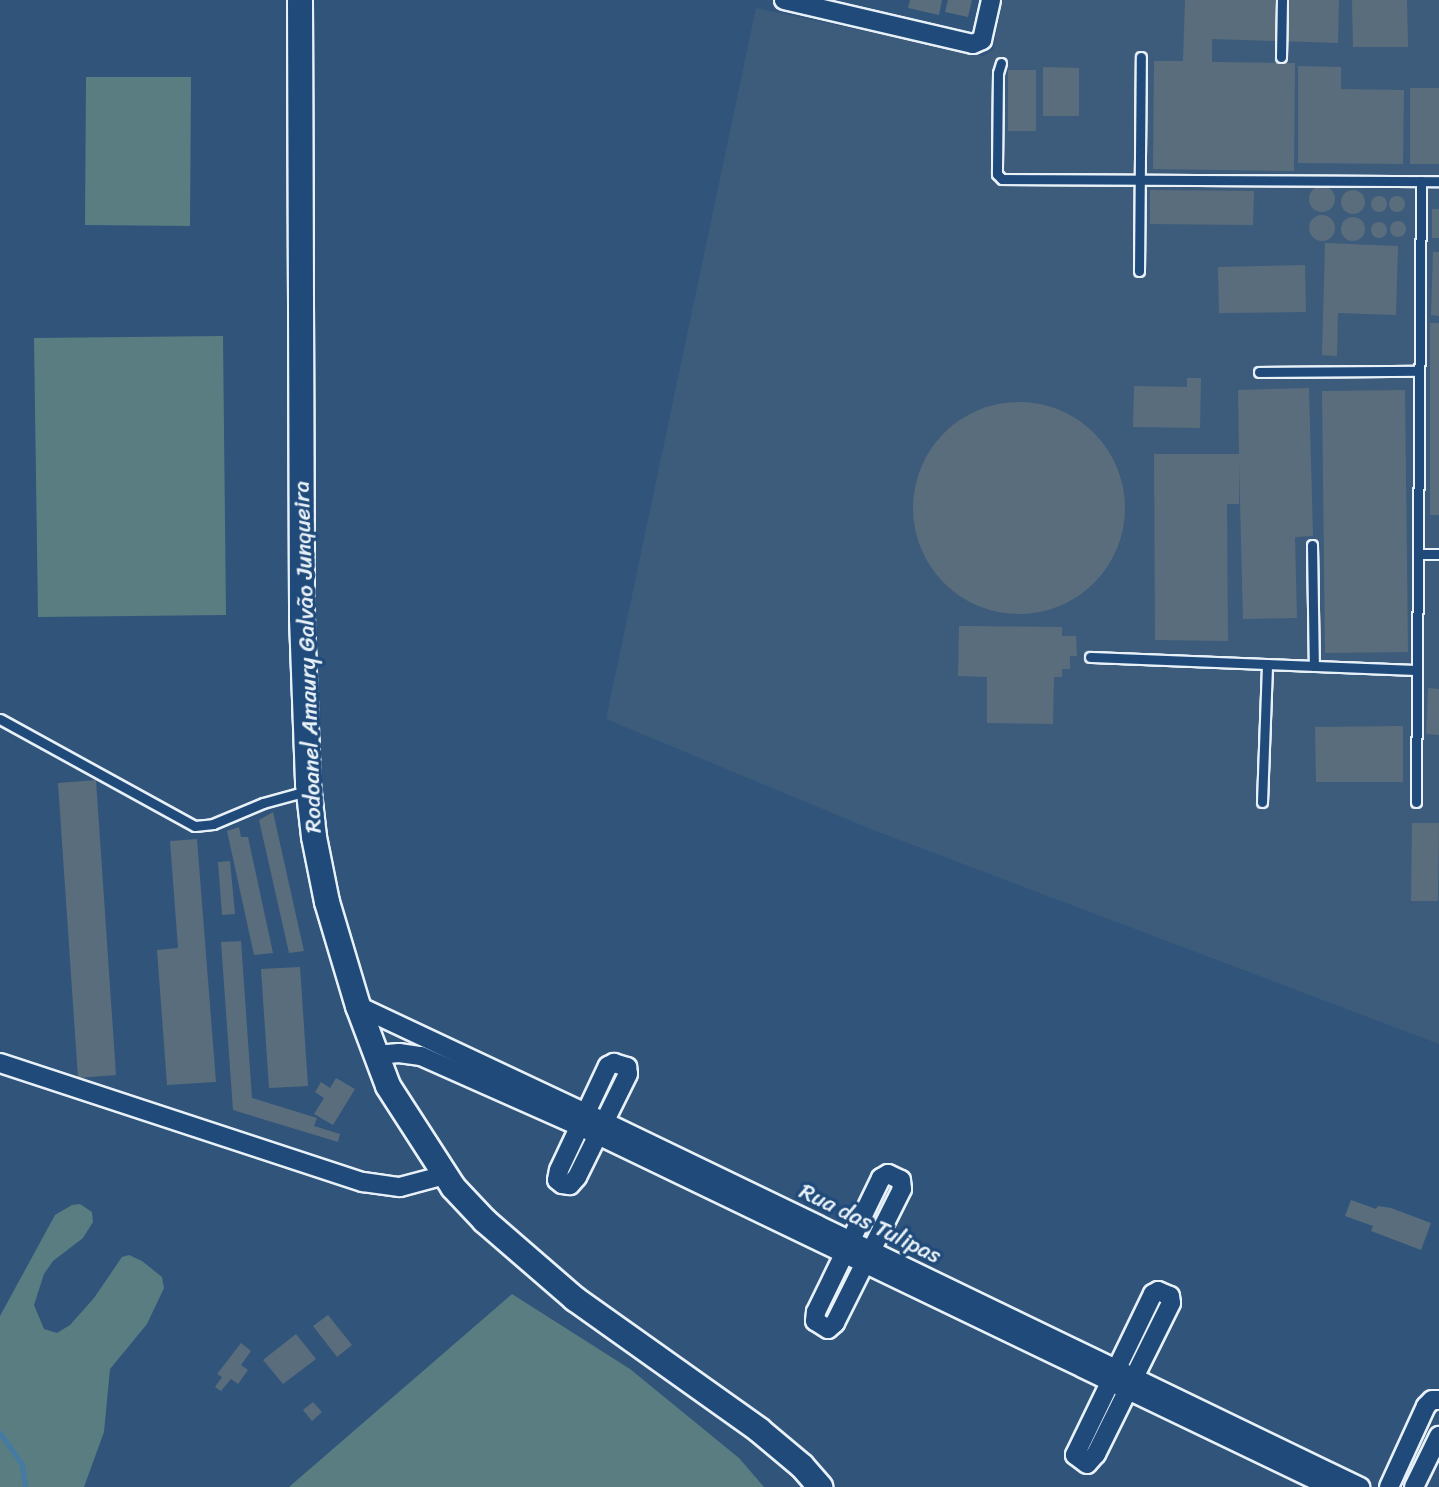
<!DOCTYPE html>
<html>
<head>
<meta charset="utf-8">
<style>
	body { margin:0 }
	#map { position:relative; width:1439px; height:1487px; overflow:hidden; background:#31547b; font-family:Sriracha,sans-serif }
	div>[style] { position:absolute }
	.built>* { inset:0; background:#3d5c7b }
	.green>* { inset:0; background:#5a7d81 }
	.stream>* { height:5px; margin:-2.5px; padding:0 2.5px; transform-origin:2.5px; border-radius:2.5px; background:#457ba2 }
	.building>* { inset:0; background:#5a6d7c }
	.round { border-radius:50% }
	.roads { filter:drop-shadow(2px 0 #e8f1f8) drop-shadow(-2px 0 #e8f1f8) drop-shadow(0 2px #e8f1f8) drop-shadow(0 -2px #e8f1f8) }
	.service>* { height:9px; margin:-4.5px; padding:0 4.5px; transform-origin:4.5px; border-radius:4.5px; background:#1f4a7a }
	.minor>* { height:18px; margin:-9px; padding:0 9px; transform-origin:9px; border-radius:9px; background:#1f4a7a }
	.secondary>* { height:24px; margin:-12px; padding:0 12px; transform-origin:12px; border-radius:12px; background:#1f4a7a }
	span { translate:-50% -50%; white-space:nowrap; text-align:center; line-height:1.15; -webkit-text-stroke:7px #1f4a7a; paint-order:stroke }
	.street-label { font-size:23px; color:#e8f1f8 }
</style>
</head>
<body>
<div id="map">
	<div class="built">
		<i style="clip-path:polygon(1003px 0,1439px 0,1439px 1044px,873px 830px,606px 719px,756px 8px,983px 56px,993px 50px)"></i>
	</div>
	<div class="green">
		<i style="clip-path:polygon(86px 77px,191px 77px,190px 226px,85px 225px)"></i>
		<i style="clip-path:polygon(223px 336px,226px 615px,38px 617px,34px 338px)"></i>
		<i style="clip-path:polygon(80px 1204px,92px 1212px,93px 1222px,83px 1238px,53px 1261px,44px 1274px,34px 1305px,44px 1329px,57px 1333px,70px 1325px,94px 1298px,122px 1257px,129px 1255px,142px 1261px,162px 1277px,164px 1288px,147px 1324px,110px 1369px,104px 1432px,84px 1487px,0 1487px,0 1316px,55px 1215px,72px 1205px)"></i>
		<i style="clip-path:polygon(512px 1294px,630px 1369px,739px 1458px,764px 1487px,289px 1487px)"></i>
	</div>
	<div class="stream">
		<i style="left:0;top:1433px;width:38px;rotate:55deg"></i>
		<i style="left:22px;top:1464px;width:23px;rotate:83deg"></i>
	</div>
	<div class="building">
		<i style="clip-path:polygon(910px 0,942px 0,939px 15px,908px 8px)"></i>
		<i style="clip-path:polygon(948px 0,972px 0,968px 17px,945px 12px)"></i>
		<i style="clip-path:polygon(1185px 0,1339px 0,1338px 43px,1212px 39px,1212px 62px,1295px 63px,1294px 171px,1153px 169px,1154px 61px,1183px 61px)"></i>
		<i style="clip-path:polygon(1352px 0,1407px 0,1408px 47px,1353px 47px)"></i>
		<i style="clip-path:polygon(1298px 66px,1341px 67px,1341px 89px,1404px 90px,1403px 164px,1298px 163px)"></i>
		<i style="clip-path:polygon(1043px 67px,1079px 68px,1079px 116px,1043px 116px)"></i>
		<i style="clip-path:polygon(1008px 70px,1036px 70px,1036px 131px,1008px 131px)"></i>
		<i style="clip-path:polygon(1410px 88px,1439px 88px,1439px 164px,1410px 164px)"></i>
		<i class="round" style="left:1309px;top:186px;width:26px;height:26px"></i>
		<i class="round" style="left:1341px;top:190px;width:24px;height:24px"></i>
		<i style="clip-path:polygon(1150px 190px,1254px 191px,1253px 225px,1150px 224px)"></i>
		<i class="round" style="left:1371px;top:196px;width:16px;height:16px"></i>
		<i class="round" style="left:1389px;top:196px;width:16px;height:16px"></i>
		<i style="clip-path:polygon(1432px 209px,1439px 209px,1439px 238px,1432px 238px)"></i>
		<i class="round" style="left:1309px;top:215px;width:26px;height:26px"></i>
		<i class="round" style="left:1341px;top:217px;width:24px;height:24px"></i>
		<i class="round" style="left:1390px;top:221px;width:16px;height:16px"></i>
		<i class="round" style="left:1371px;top:222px;width:16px;height:16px"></i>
		<i style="clip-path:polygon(1325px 243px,1398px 246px,1396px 315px,1338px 313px,1337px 356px,1322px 355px)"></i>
		<i style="clip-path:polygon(1433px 252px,1439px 252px,1439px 316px,1431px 315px)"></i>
		<i style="clip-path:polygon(1305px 265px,1306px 312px,1219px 313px,1218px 267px)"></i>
		<i style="clip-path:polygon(1430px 323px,1439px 323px,1439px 515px,1430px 515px)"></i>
		<i style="clip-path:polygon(1187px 378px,1201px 378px,1200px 428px,1133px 427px,1134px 386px,1187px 387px)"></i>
		<i style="clip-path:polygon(1309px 388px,1313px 536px,1295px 537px,1297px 618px,1243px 619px,1239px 462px,1239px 504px,1227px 504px,1228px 641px,1155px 640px,1154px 454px,1239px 454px,1238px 390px)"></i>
		<i style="clip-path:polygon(1405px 390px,1408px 652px,1325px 653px,1322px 391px)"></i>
		<i class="round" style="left:913px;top:402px;width:212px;height:212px"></i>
		<i style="clip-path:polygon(959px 626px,1062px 627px,1062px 636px,1076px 636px,1077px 656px,1070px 656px,1070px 669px,1062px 669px,1062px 677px,1054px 677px,1053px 724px,987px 723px,987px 677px,958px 676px)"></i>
		<i style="clip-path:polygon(1428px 688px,1439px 689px,1439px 735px,1426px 734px)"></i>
		<i style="clip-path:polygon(1403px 726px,1403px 782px,1316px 782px,1315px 727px)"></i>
		<i style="clip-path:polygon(96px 780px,116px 1075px,78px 1078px,58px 783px)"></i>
		<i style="clip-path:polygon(273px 812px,304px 951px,289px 953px,259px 820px)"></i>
		<i style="clip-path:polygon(1412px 823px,1439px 823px,1438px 901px,1411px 901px)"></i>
		<i style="clip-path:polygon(239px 827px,241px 837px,248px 837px,273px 953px,254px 955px,227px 831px)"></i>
		<i style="clip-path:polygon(197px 839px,216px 1082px,167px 1085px,157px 950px,178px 948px,170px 841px)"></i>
		<i style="clip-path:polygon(230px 861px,235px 914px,222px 915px,218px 862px)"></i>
		<i style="clip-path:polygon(241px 941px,252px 1098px,317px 1118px,314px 1126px,340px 1134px,338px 1142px,233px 1110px,221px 942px)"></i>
		<i style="clip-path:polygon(300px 967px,308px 1086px,269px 1088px,261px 969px)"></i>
		<i style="clip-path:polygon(336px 1078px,355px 1089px,333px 1125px,314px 1114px,324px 1098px,315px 1092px,321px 1082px,330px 1088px)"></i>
		<i style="clip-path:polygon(1351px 1200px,1376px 1209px,1378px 1206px,1391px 1208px,1431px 1223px,1421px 1250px,1371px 1231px,1373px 1226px,1345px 1216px)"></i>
		<i style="clip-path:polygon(328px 1315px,352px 1345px,337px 1357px,313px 1326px)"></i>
		<i style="clip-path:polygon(296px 1334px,316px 1359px,283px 1384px,263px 1360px)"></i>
		<i style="clip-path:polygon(241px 1343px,251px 1351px,241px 1365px,248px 1370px,238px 1384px,231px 1379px,221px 1391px,215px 1387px,222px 1377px,217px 1374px)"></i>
		<i style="clip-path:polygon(313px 1402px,322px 1412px,312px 1421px,303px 1410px)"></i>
	</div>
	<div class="roads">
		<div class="service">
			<i style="left:1281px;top:57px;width:57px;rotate:-89deg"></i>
			<i style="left:1001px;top:63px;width:10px;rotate:107deg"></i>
			<i style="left:998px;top:73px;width:101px;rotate:90.6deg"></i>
			<i style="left:997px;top:174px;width:7px;rotate:45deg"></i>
			<i style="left:1002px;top:179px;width:437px;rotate:0.3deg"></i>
			<i style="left:1139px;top:271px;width:214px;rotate:-89.5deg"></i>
			<i style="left:1259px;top:372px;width:160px;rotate:-0.4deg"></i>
			<i style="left:1312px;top:545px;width:121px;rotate:89.1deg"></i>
			<i style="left:1418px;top:554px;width:21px"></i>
			<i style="left:1090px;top:657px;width:327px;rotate:2.3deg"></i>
			<i style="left:0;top:719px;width:222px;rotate:28.8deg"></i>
			<i style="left:195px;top:826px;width:18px;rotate:-6deg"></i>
			<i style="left:213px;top:824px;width:54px;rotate:-22.8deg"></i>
			<i style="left:263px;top:803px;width:46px;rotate:-15.3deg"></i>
			<i style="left:1262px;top:802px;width:138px;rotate:-87.9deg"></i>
			<i style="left:1416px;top:802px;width:621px;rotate:-89.54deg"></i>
		</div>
		<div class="minor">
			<i style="left:784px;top:0;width:194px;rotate:13.1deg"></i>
			<i style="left:973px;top:44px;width:10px;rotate:-24deg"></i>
			<i style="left:982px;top:40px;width:41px;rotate:-77.3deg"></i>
			<i style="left:358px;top:1006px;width:273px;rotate:25.2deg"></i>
			<i style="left:605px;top:1122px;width:839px;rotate:25.8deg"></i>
			<i style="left:376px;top:1055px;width:23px;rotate:-5deg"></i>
			<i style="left:399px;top:1053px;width:22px;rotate:8deg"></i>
			<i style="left:421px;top:1056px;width:175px;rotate:23.9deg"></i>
			<i style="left:581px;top:1127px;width:831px;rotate:25.67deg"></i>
			<i style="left:0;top:1063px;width:382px;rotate:18.2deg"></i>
			<i style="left:363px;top:1182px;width:37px;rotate:8deg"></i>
			<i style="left:400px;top:1187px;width:47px;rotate:-14.9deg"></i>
			<i style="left:614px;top:1063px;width:14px;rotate:17deg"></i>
			<i style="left:627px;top:1067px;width:7px;rotate:82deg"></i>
			<i style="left:628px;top:1074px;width:115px;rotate:116.3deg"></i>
			<i style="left:577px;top:1177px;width:11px;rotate:131deg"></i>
			<i style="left:570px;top:1185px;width:8px;rotate:-173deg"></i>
			<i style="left:562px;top:1184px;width:6px;rotate:-141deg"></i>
			<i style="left:557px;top:1180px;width:10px;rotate:-79deg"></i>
			<i style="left:559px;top:1170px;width:115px;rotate:-64.8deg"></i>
			<i style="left:608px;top:1066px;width:7px;rotate:-27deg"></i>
			<i style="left:888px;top:1174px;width:14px;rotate:25deg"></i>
			<i style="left:901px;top:1180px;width:9px;rotate:84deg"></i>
			<i style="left:902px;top:1189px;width:150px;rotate:116.6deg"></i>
			<i style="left:835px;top:1323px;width:9px;rotate:139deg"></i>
			<i style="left:828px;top:1329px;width:15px;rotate:-148deg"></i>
			<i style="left:815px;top:1321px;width:9px;rotate:-84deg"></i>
			<i style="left:816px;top:1312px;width:149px;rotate:-64.1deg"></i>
			<i style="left:881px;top:1178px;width:8px;rotate:-30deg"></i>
			<i style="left:1158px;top:1291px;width:13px;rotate:23deg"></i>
			<i style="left:1170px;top:1296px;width:7px;rotate:82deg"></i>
			<i style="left:1171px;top:1303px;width:169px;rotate:116.4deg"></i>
			<i style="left:1096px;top:1454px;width:13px;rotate:132deg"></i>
			<i style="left:1087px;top:1464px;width:15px;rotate:-143deg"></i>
			<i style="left:1075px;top:1455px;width:179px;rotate:-64.2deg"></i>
			<i style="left:1153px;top:1294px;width:6px;rotate:-31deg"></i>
			<i style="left:1389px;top:1487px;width:89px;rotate:-65.4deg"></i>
			<i style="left:1426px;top:1406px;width:8px;rotate:-45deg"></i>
			<i style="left:1432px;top:1400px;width:7px"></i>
			<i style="left:1414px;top:1487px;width:57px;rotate:-63.9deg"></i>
		</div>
		<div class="secondary">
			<i style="left:300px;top:0;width:618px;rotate:89.81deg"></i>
			<i style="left:302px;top:618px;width:166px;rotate:87.9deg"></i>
			<i style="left:308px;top:784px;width:53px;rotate:83.5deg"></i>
			<i style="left:314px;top:837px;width:66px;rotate:78.7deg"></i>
			<i style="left:327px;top:902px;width:109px;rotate:73.4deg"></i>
			<i style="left:358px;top:1006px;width:85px;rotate:69.4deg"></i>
			<i style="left:388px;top:1086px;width:120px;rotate:57.2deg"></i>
			<i style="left:453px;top:1187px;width:47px;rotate:46.7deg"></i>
			<i style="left:485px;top:1221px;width:119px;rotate:40.9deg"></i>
			<i style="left:575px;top:1299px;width:226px;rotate:35.4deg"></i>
			<i style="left:759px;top:1430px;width:56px;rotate:39.9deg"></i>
			<i style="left:802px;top:1466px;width:28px;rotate:49deg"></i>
		</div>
	</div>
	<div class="street-label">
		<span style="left:308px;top:657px;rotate:-92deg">Rodoanel Amaury Galvão Junqueira</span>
		<span style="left:870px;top:1224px;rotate:26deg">Rua das Tulipas</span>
	</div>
</div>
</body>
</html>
